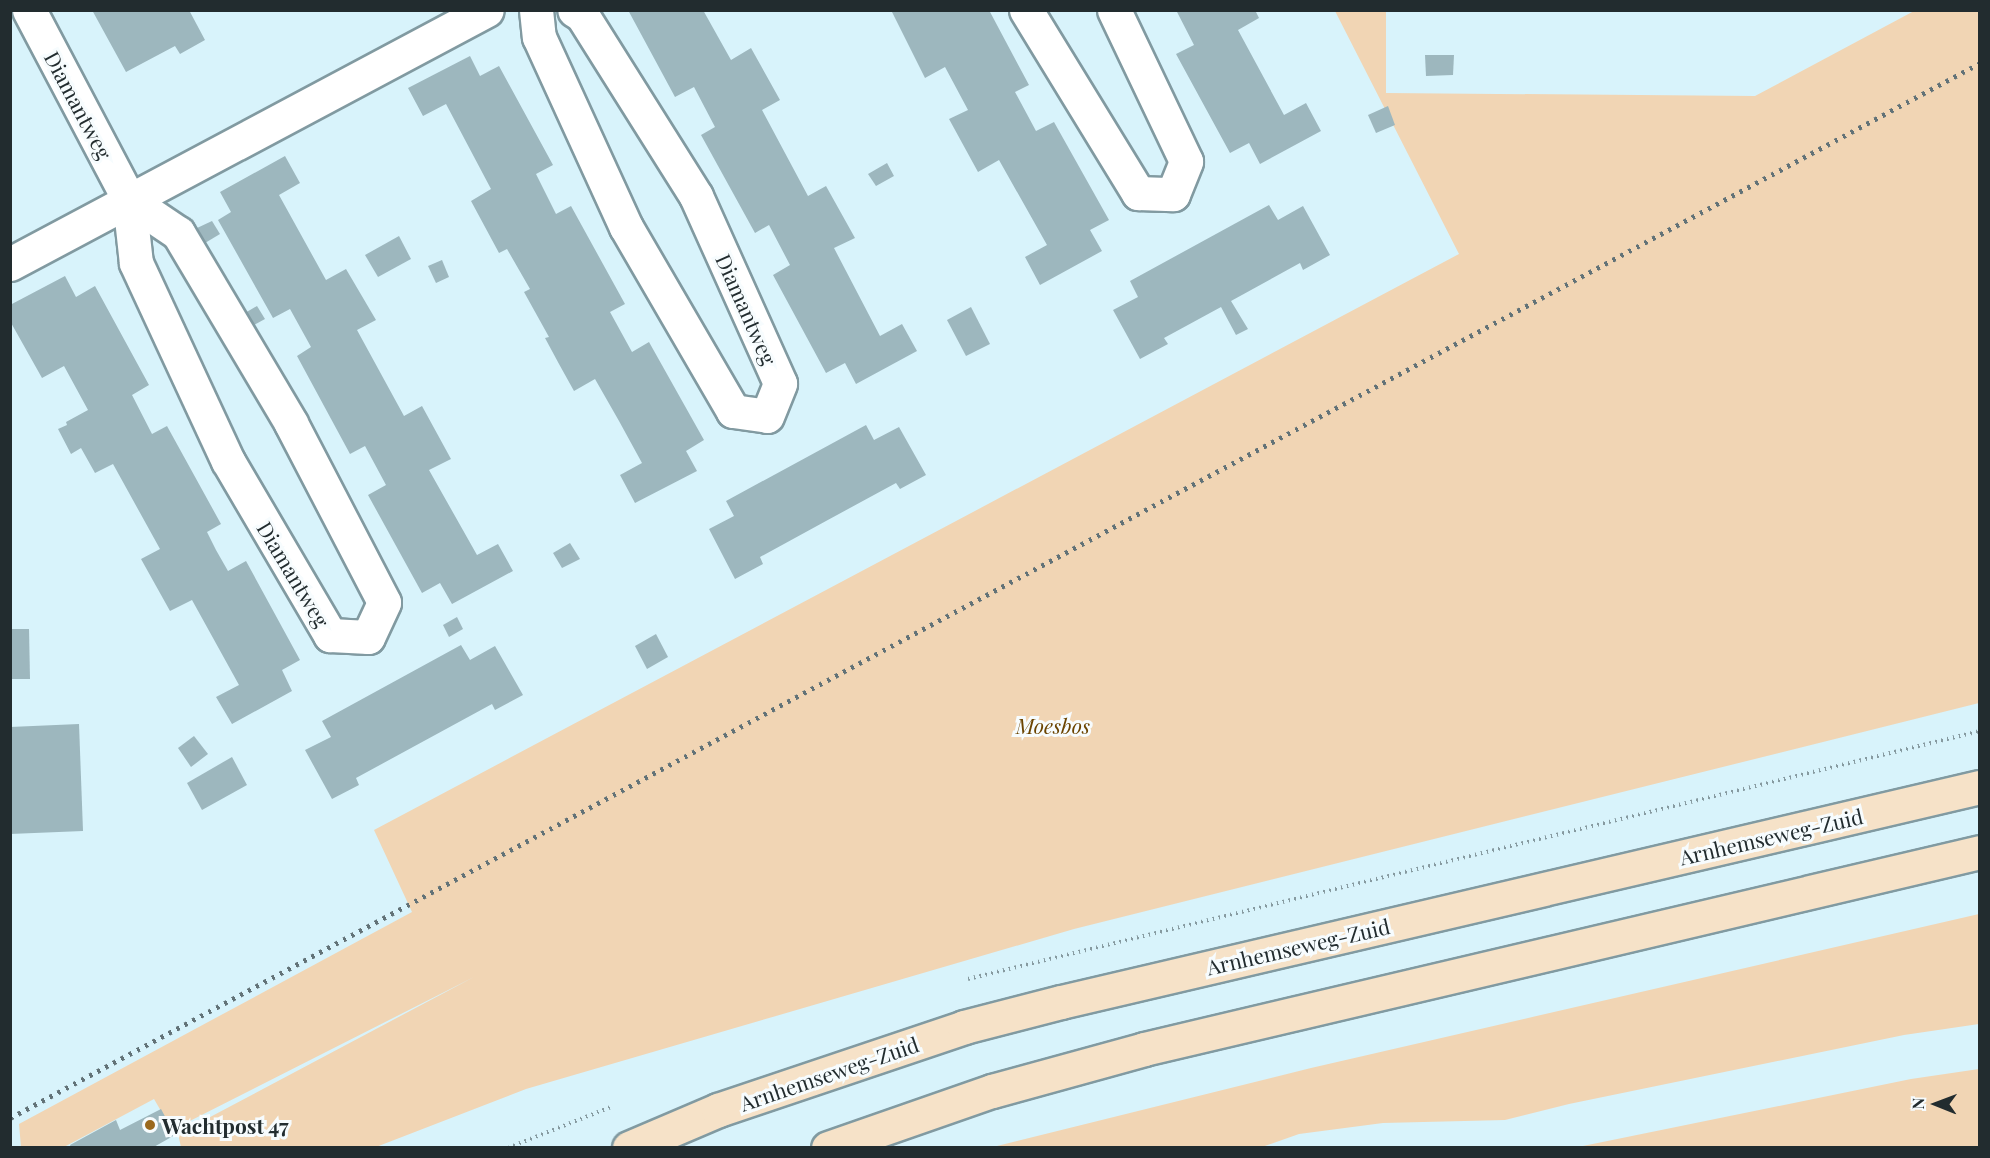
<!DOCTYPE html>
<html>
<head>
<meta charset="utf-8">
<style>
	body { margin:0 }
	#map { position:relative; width:1990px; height:1158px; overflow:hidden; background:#d8f3fb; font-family:"Playfair Display",serif }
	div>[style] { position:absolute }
	.green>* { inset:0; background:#f1d5b4 }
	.building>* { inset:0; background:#9db7be }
	.path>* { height:4px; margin-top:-2px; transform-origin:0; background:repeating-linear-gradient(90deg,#869aa0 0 1.5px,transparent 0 6px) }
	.roads { filter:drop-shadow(2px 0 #819aa1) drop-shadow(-2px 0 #819aa1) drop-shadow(0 2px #819aa1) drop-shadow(0 -2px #819aa1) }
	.minor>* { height:33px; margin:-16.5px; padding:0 16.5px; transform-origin:16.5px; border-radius:16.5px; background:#fff }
	.secondary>* { height:33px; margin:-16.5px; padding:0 16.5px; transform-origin:16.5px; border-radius:16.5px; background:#f6e2c8 }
	.rail>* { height:4.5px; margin-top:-2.25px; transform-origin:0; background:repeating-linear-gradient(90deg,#627277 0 3px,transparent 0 9px) }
	.dots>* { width:16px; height:16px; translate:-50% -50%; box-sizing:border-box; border:3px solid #f7fcfe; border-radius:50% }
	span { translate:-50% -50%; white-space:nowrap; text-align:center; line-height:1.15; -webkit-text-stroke:6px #f7fcfe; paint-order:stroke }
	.street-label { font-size:21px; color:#222c2f }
	.park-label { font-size:21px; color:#6b4400; font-style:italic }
	.poi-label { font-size:21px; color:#222c2f; font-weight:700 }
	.left { translate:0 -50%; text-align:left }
	.frame { position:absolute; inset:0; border:12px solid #222c2f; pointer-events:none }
	.north { position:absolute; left:1906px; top:1074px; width:60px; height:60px; -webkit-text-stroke:4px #f7fcfe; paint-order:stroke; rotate:271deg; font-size:16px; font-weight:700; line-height:24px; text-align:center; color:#222c2f }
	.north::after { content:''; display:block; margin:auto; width:21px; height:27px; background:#222c2f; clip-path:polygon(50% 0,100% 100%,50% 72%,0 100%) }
</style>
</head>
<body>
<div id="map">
	<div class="green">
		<i style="clip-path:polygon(1335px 11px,1386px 11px,1386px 93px,1755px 96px,1914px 11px,1979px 11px,1979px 703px,1074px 929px,526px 1089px,376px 1147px,181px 1147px,178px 1134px,474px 977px,172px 1130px,154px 1099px,64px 1147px,21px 1147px,19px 1124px,412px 912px,374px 830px,1459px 254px)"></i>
		<i style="clip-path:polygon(1979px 914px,1979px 1024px,1904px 1035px,1569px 1104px,1505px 1120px,1383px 1123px,1299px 1134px,1259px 1148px,993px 1147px,1311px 1068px)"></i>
		<i style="clip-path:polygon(1979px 1069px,1979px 1147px,1578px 1147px,1911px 1079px)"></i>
	</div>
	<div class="building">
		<i style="clip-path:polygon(92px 10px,189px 10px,205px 40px,180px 54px,175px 46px,126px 72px)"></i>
		<i style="clip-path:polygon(628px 10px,703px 10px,731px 60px,751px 48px,780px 100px,762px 110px,808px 196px,826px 186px,855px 238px,834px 248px,880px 336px,902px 324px,917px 351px,856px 384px,845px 363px,826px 373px,773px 275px,790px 265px,769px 225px,755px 233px,701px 135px,715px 127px,694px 87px,675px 97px)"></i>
		<i style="clip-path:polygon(891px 10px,989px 10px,1029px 85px,1015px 92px,1036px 131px,1054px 122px,1109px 220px,1090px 230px,1102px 251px,1040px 285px,1025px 257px,1047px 245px,999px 160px,978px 172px,949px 119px,968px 110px,945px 67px,925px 78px)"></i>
		<i style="clip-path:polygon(1176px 10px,1255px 10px,1259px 18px,1238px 30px,1284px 115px,1306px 103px,1321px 131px,1260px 164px,1249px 143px,1230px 153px,1176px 54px,1194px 45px)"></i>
		<i style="clip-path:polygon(1425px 55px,1454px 55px,1453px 75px,1426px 76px)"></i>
		<i style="clip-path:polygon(470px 56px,480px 76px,499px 66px,553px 165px,536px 174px,556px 214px,571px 206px,625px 304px,610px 312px,632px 352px,649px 342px,704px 440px,686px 451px,697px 471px,635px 503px,620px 475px,642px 463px,619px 421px,595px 379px,574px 391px,559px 364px,545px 338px,549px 337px,524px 292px,530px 289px,507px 249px,499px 253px,471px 201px,491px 189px,446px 104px,423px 116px,408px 88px)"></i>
		<i style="clip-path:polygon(1388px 106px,1395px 125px,1376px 133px,1368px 115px)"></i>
		<i style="clip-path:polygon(285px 156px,300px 183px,279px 195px,326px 280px,346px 269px,376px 320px,357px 330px,404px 416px,422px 406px,451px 459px,429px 470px,477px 555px,498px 544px,513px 571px,452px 604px,440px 583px,422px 593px,368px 495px,386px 485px,365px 446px,350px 454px,297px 356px,311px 347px,290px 309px,273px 318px,218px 220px,231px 212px,220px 192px)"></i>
		<i style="clip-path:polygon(887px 163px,894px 176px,876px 186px,868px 174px)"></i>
		<i style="clip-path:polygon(1269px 205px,1278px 220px,1303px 206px,1330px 255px,1303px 270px,1300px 263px,1231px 301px,1248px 329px,1236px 335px,1221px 307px,1164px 338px,1168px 344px,1140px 359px,1113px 310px,1138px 297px,1130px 281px)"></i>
		<i style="clip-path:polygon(212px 221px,220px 234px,205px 243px,197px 228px)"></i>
		<i style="clip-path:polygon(399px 236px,411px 259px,378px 277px,365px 255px)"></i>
		<i style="clip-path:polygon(442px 260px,449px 277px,436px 283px,428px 266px)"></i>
		<i style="clip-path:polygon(65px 276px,76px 297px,95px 286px,149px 385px,132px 395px,152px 434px,167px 426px,221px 524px,207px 532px,216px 550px,228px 571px,246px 561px,300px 660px,282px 670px,292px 691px,232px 724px,216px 697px,239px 685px,192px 600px,170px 611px,141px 559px,160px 549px,113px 464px,95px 473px,81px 448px,71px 454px,58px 429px,67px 425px,66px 422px,88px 410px,64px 366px,42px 378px,10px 321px,10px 305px)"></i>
		<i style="clip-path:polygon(257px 306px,265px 319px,252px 326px,245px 313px)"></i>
		<i style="clip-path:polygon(971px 307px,990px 344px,966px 356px,947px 320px)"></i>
		<i style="clip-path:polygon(866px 425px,874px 440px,899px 427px,926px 475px,900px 489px,896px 483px,826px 521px,760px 557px,763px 564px,735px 579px,709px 529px,734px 516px,726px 501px)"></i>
		<i style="clip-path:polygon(570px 543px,580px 559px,562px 568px,553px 553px)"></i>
		<i style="clip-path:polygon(457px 617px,463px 629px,449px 637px,443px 625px)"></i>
		<i style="clip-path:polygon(10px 629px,29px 629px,30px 679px,10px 679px)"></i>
		<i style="clip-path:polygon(656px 634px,668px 657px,647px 669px,635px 646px)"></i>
		<i style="clip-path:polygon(461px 645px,470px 660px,495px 646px,523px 695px,495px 710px,492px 704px,356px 778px,359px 785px,332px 799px,305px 750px,331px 737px,322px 721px)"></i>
		<i style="clip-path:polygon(79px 724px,83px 831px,10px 834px,10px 727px)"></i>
		<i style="clip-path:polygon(194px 736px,208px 754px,191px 767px,178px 748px)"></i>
		<i style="clip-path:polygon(232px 757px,247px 785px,202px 810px,187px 783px)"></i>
		<i style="clip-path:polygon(161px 1109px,175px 1135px,152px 1148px,71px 1148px,70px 1145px,116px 1120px,120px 1130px)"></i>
	</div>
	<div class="path">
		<i style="left:968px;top:979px;width:1042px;rotate:-13.77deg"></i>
		<i style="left:508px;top:1148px;width:113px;rotate:-21.8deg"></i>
	</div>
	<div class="roads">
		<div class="minor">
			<i style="left:29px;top:10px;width:215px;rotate:62.2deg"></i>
			<i style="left:129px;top:200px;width:63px;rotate:83.7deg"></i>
			<i style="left:136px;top:263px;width:218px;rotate:65.1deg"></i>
			<i style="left:228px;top:461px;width:202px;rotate:59.6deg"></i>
			<i style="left:330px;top:635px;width:38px;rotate:3deg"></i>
			<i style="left:368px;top:637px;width:38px;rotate:-65deg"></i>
			<i style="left:384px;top:602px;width:202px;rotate:-117.5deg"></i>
			<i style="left:291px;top:423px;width:221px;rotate:-120.7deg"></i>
			<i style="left:178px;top:233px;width:59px;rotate:-146deg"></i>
			<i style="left:536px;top:10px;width:27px;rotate:84deg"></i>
			<i style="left:539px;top:37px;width:209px;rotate:65.4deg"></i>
			<i style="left:626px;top:227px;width:213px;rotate:59.8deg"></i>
			<i style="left:733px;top:411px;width:34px;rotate:8deg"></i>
			<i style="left:767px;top:416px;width:35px;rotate:-68deg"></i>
			<i style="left:780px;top:383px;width:205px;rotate:-114.2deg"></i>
			<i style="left:696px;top:196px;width:214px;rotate:-122.2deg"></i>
			<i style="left:582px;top:15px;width:9px;rotate:-148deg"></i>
			<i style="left:1026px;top:10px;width:215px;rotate:58.5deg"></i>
			<i style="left:1138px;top:193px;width:35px;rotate:2deg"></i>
			<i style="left:1173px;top:194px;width:35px;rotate:-68deg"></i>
			<i style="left:1186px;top:161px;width:167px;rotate:-115.5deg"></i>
			<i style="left:10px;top:264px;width:540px;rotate:-28.04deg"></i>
		</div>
		<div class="secondary">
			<i style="left:629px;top:1148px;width:97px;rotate:-23.1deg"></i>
			<i style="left:718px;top:1110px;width:260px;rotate:-18.6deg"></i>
			<i style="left:964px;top:1027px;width:100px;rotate:-14.5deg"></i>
			<i style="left:1061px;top:1002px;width:944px;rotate:-13.17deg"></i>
			<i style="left:828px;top:1148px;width:174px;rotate:-19.2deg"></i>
			<i style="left:992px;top:1091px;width:158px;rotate:-15.4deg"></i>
			<i style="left:1144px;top:1049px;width:859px;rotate:-13.26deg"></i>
		</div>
	</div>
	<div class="rail">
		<i style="left:10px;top:1118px;width:2235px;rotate:-28.17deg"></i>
	</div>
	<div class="dots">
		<i style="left:150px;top:1125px;background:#9b691d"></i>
	</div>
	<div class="street-label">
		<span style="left:79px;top:105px;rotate:62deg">Diamantweg</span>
		<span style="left:747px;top:309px;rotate:66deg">Diamantweg</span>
		<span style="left:294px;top:574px;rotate:59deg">Diamantweg</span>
		<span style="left:1771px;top:836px;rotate:-13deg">Arnhemseweg-Zuid</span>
		<span style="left:1298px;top:946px;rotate:-13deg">Arnhemseweg-Zuid</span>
		<span style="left:829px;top:1073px;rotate:-19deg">Arnhemseweg-Zuid</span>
	</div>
	<div class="park-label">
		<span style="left:1053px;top:725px">Moesbos</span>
	</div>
	<div class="poi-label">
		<span class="left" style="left:162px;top:1125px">Wachtpost 47</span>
	</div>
	<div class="frame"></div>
	<div class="north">N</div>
</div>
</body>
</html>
